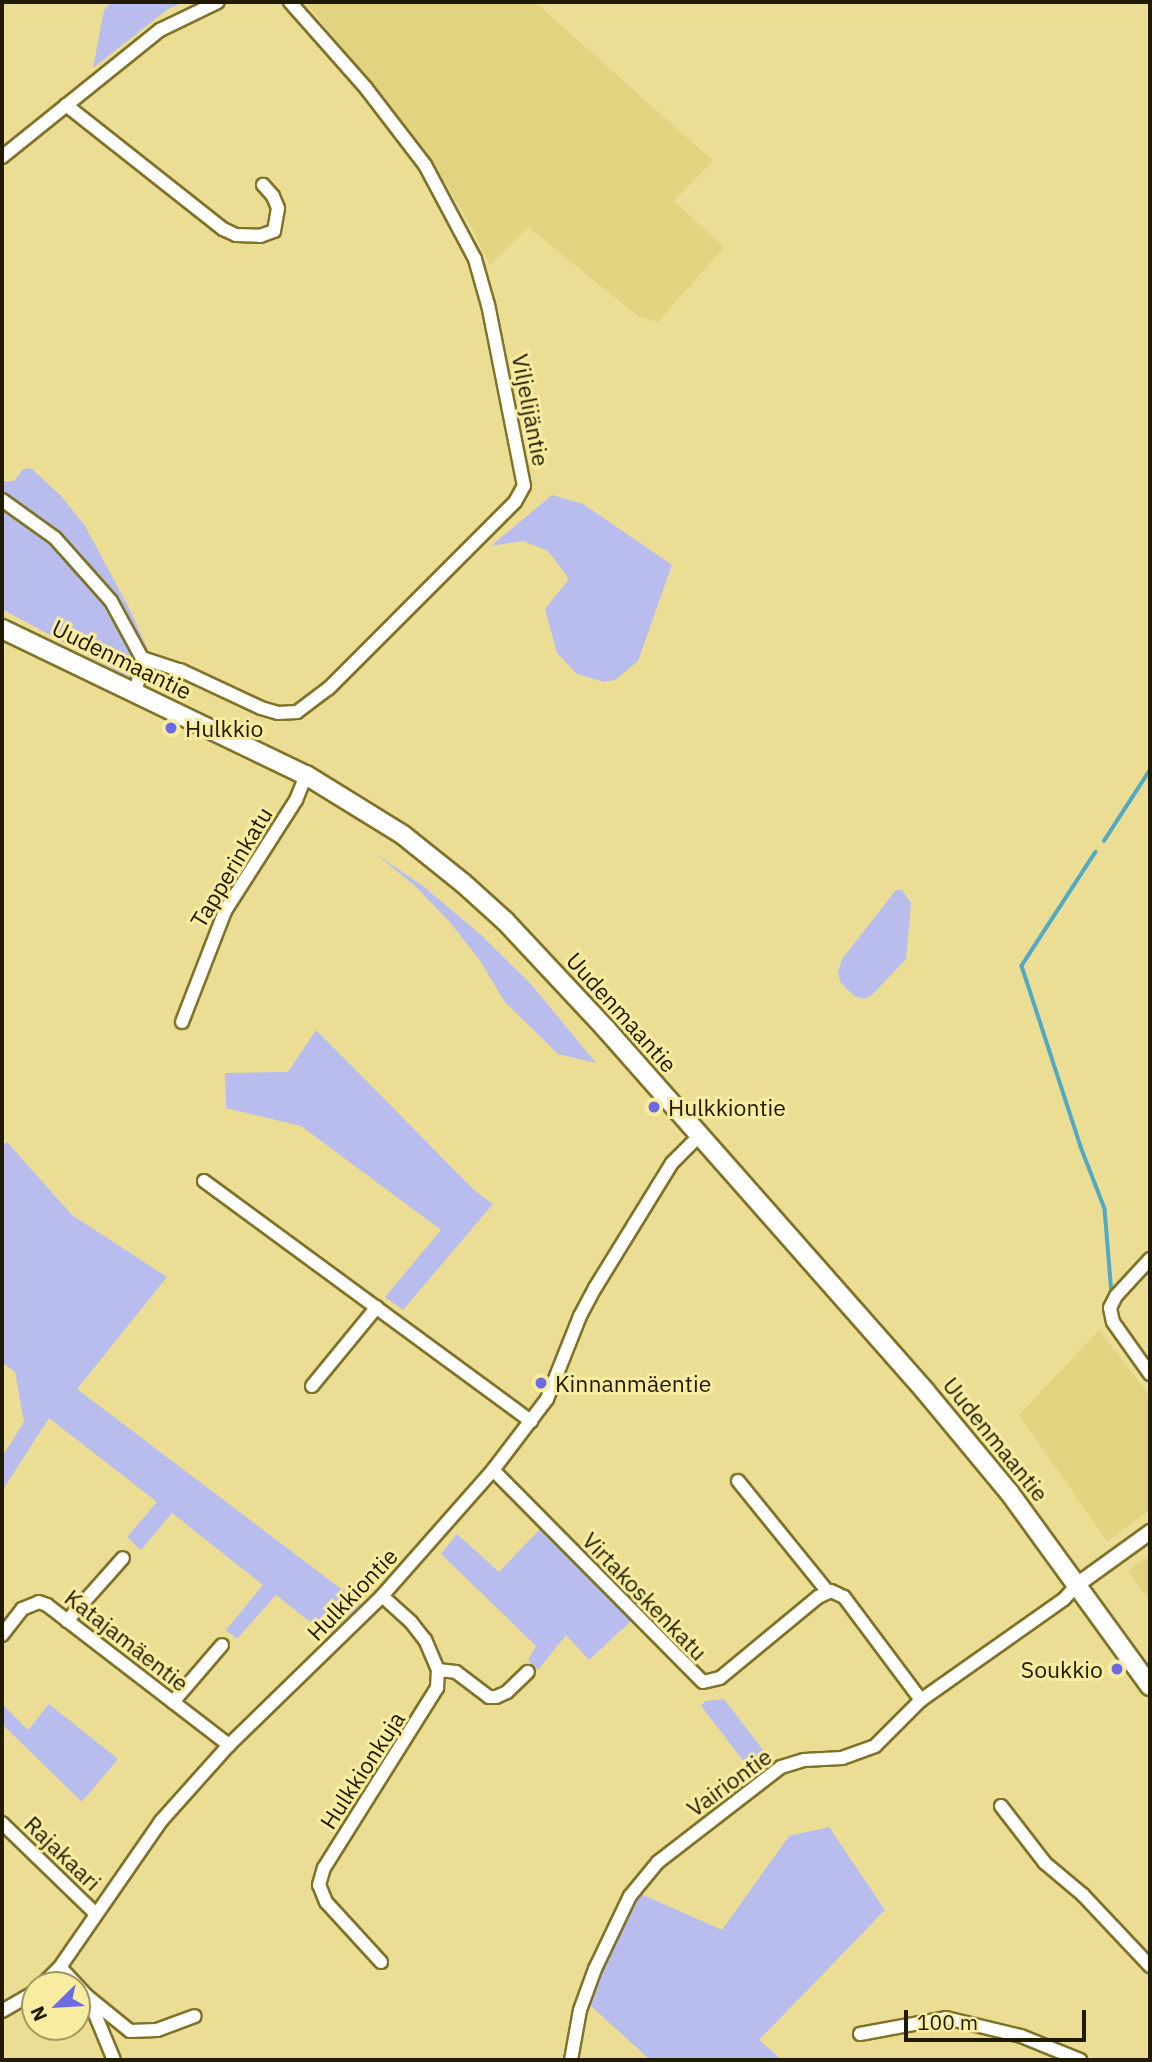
<!DOCTYPE html>
<html>
<head>
<meta charset="utf-8">
<style>
	body { margin:0 }
	#map { position:relative; width:1152px; height:2062px; overflow:hidden; background:#ebde94; font-family:"IBM Plex Sans",sans-serif }
	div>[style] { position:absolute }
	.built>* { inset:0; background:#e1d380 }
	.green>* { inset:0; background:#b8bdee }
	.stream>* { height:3.5px; margin:-1.75px; padding:0 1.75px; transform-origin:1.75px; border-radius:1.75px; background:#52a9c3 }
	.roads { filter:drop-shadow(2px 0 #7f7328) drop-shadow(-2px 0 #7f7328) drop-shadow(0 2px #7f7328) drop-shadow(0 -2px #7f7328) }
	.minor>* { height:12px; margin:-6px; padding:0 6px; transform-origin:6px; border-radius:6px; background:#fff }
	.tertiary>* { height:14px; margin:-7px; padding:0 7px; transform-origin:7px; border-radius:7px; background:#fff }
	.secondary>* { height:18px; margin:-9px; padding:0 9px; transform-origin:9px; border-radius:9px; background:#fff }
	.dots>* { width:19px; height:19px; translate:-50% -50%; box-sizing:border-box; border:4px solid #f8eca1; border-radius:50% }
	span { translate:-50% -50%; white-space:nowrap; text-align:center; line-height:1.15; -webkit-text-stroke:6px #f8eca1; paint-order:stroke }
	.street-label { font-size:23px; color:#1f1a00 }
	.poi-label { font-size:23px; color:#1f1a00 }
	.left { translate:0 -50%; text-align:left }
	.right { translate:-100% -50%; text-align:right }
	.frame { position:absolute; inset:0; border:4px solid #1f1a00; pointer-events:none }
	.north { position:absolute; left:21px; top:1971px; width:70px; height:70px; box-sizing:border-box; background:#f8eca1; border:2px solid #a19861; border-radius:50%; rotate:246deg; font-size:19px; font-weight:700; line-height:28px; text-align:center; color:#1f1a00 }
	.north::after { content:''; display:block; margin:auto; width:24px; height:32px; background:#6c6ae4; clip-path:polygon(50% 0,100% 100%,50% 72%,0 100%) }
	.scale { position:absolute; left:904px; top:2010px; width:182px; height:32px; box-sizing:border-box; border:4px solid #1f1a00; border-top:0; padding-left:9px; font-size:21px; line-height:24px; white-space:nowrap; color:#1f1a00; -webkit-text-stroke:5px #f8eca1; paint-order:stroke }
</style>
</head>
<body>
<div id="map">
	<div class="built">
		<i style="clip-path:polygon(305px 2px,535px 2px,713px 161px,674px 201px,724px 247px,658px 322px,639px 317px,528px 227px,490px 265px,470px 224px,426px 151px)"></i>
		<i style="clip-path:polygon(1099px 1330px,1150px 1396px,1150px 1510px,1107px 1541px,1019px 1415px)"></i>
		<i style="clip-path:polygon(1150px 1555px,1150px 1601px,1128px 1571px)"></i>
	</div>
	<div class="green">
		<i style="clip-path:polygon(112px 2px,185px 2px,168px 9px,93px 68px,104px 10px)"></i>
		<i style="clip-path:polygon(31px 468px,62px 497px,85px 526px,129px 608px,154px 663px,142px 658px,137px 682px,2px 609px,2px 482px,14px 481px,23px 469px)"></i>
		<i style="clip-path:polygon(552px 495px,583px 504px,672px 565px,638px 661px,615px 680px,604px 682px,577px 674px,557px 653px,545px 609px,569px 579px,548px 551px,523px 541px,491px 546px)"></i>
		<i style="clip-path:polygon(376px 854px,423px 886px,481px 935px,530px 983px,596px 1063px,558px 1054px,504px 1001px,479px 959px,448px 920px,415px 886px)"></i>
		<i style="clip-path:polygon(896px 890px,902px 890px,911px 903px,906px 959px,872px 995px,864px 999px,854px 996px,840px 982px,838px 972px,842px 959px)"></i>
		<i style="clip-path:polygon(316px 1030px,475px 1191px,493px 1204px,403px 1310px,385px 1297px,441px 1230px,301px 1126px,226px 1108px,225px 1073px,288px 1072px)"></i>
		<i style="clip-path:polygon(7px 1142px,72px 1215px,167px 1277px,77px 1389px,361px 1604px,328px 1636px,276px 1595px,237px 1639px,226px 1630px,263px 1585px,172px 1513px,141px 1550px,127px 1537px,157px 1502px,49px 1418px,2px 1491px,2px 1457px,24px 1422px,15px 1372px,2px 1362px,2px 1146px)"></i>
		<i style="clip-path:polygon(540px 1529px,631px 1621px,589px 1660px,566px 1635px,538px 1670px,528px 1660px,536px 1646px,441px 1554px,457px 1534px,499px 1572px)"></i>
		<i style="clip-path:polygon(724px 1699px,773px 1763px,755px 1776px,701px 1706px,705px 1701px)"></i>
		<i style="clip-path:polygon(2px 1704px,28px 1730px,49px 1704px,118px 1759px,82px 1802px,2px 1724px)"></i>
		<i style="clip-path:polygon(829px 1827px,885px 1910px,759px 2040px,782px 2060px,650px 2060px,591px 2006px,590px 1993px,603px 1961px,641px 1894px,722px 1930px,789px 1836px)"></i>
	</div>
	<div class="stream">
		<i style="left:1104px;top:841px;width:85px;rotate:-57.1deg"></i>
		<i style="left:1096px;top:852px;width:136px;rotate:123deg"></i>
		<i style="left:1022px;top:966px;width:190px;rotate:71.9deg"></i>
		<i style="left:1081px;top:1147px;width:66px;rotate:68.8deg"></i>
		<i style="left:1105px;top:1209px;width:85px;rotate:85.3deg"></i>
	</div>
	<div class="roads">
		<div class="minor">
			<i style="left:66px;top:105px;width:200px;rotate:38.3deg"></i>
			<i style="left:223px;top:229px;width:14px;rotate:25deg"></i>
			<i style="left:236px;top:235px;width:24px;rotate:2deg"></i>
			<i style="left:260px;top:236px;width:15px;rotate:-20deg"></i>
			<i style="left:274px;top:231px;width:23px;rotate:-80deg"></i>
			<i style="left:278px;top:208px;width:13px;rotate:-113deg"></i>
			<i style="left:273px;top:196px;width:15px;rotate:-132deg"></i>
			<i style="left:2px;top:157px;width:203px;rotate:-38.8deg"></i>
			<i style="left:160px;top:30px;width:64px;rotate:-25.8deg"></i>
			<i style="left:2px;top:500px;width:65px;rotate:35.6deg"></i>
			<i style="left:55px;top:538px;width:84px;rotate:48.4deg"></i>
			<i style="left:111px;top:601px;width:65px;rotate:61.5deg"></i>
			<i style="left:142px;top:658px;width:36px;rotate:100deg"></i>
			<i style="left:142px;top:658px;width:40px;rotate:18deg"></i>
			<i style="left:180px;top:670px;width:89px;rotate:25.1deg"></i>
			<i style="left:261px;top:708px;width:18px;rotate:16deg"></i>
			<i style="left:278px;top:713px;width:19px;rotate:-3deg"></i>
			<i style="left:297px;top:712px;width:39px;rotate:-37deg"></i>
			<i style="left:328px;top:689px;width:264px;rotate:-45deg"></i>
			<i style="left:515px;top:502px;width:18px;rotate:-61deg"></i>
			<i style="left:524px;top:486px;width:185px;rotate:-101.2deg"></i>
			<i style="left:488px;top:305px;width:48px;rotate:-105.8deg"></i>
			<i style="left:475px;top:259px;width:106px;rotate:-118deg"></i>
			<i style="left:425px;top:165px;width:97px;rotate:-127.5deg"></i>
			<i style="left:366px;top:88px;width:115px;rotate:-131.5deg"></i>
			<i style="left:182px;top:1022px;width:119px;rotate:-68.8deg"></i>
			<i style="left:225px;top:911px;width:132px;rotate:-57.4deg"></i>
			<i style="left:296px;top:800px;width:27px;rotate:-68deg"></i>
			<i style="left:204px;top:1181px;width:406px;rotate:36.3deg"></i>
			<i style="left:1150px;top:1259px;width:50px;rotate:132.6deg"></i>
			<i style="left:1116px;top:1296px;width:13px;rotate:117deg"></i>
			<i style="left:1110px;top:1308px;width:14px;rotate:78deg"></i>
			<i style="left:1113px;top:1322px;width:64px;rotate:54.6deg"></i>
			<i style="left:312px;top:1386px;width:102px;rotate:-50.6deg"></i>
			<i style="left:493px;top:1470px;width:298px;rotate:45.3deg"></i>
			<i style="left:703px;top:1682px;width:17px;rotate:-13deg"></i>
			<i style="left:720px;top:1678px;width:127px;rotate:-39.6deg"></i>
			<i style="left:818px;top:1597px;width:14px;rotate:-25deg"></i>
			<i style="left:831px;top:1591px;width:14px;rotate:25deg"></i>
			<i style="left:844px;top:1597px;width:129px;rotate:53.2deg"></i>
			<i style="left:738px;top:1481px;width:143px;rotate:51deg"></i>
			<i style="left:67px;top:1621px;width:84px;rotate:-48.4deg"></i>
			<i style="left:2px;top:1635px;width:33px;rotate:-52deg"></i>
			<i style="left:22px;top:1609px;width:18px;rotate:-22deg"></i>
			<i style="left:39px;top:1602px;width:9px;rotate:21deg"></i>
			<i style="left:47px;top:1605px;width:230px;rotate:37.6deg"></i>
			<i style="left:438px;top:1670px;width:18px;rotate:6deg"></i>
			<i style="left:456px;top:1672px;width:41px;rotate:37.1deg"></i>
			<i style="left:489px;top:1697px;width:7px"></i>
			<i style="left:496px;top:1697px;width:12px;rotate:-24deg"></i>
			<i style="left:507px;top:1692px;width:29px;rotate:-44deg"></i>
			<i style="left:173px;top:1702px;width:75px;rotate:-49.3deg"></i>
			<i style="left:1001px;top:1806px;width:72px;rotate:52.3deg"></i>
			<i style="left:1045px;top:1863px;width:50px;rotate:40.1deg"></i>
			<i style="left:1083px;top:1895px;width:98px;rotate:46.7deg"></i>
			<i style="left:2px;top:1823px;width:129px;rotate:44.1deg"></i>
			<i style="left:381px;top:1962px;width:81px;rotate:-132.5deg"></i>
			<i style="left:326px;top:1902px;width:18px;rotate:-112deg"></i>
			<i style="left:319px;top:1885px;width:18px;rotate:-74deg"></i>
			<i style="left:324px;top:1868px;width:213px;rotate:-57.9deg"></i>
			<i style="left:437px;top:1688px;width:18px;rotate:-87deg"></i>
			<i style="left:438px;top:1670px;width:33px;rotate:-113deg"></i>
			<i style="left:425px;top:1640px;width:23px;rotate:-128deg"></i>
			<i style="left:411px;top:1622px;width:39px;rotate:-138deg"></i>
			<i style="left:60px;top:1967px;width:41px;rotate:47deg"></i>
			<i style="left:88px;top:1997px;width:68px;rotate:67.6deg"></i>
			<i style="left:42px;top:1985px;width:25px;rotate:-45deg"></i>
			<i style="left:60px;top:1967px;width:178px;rotate:-55.3deg"></i>
			<i style="left:161px;top:1821px;width:102px;rotate:-48.2deg"></i>
			<i style="left:229px;top:1745px;width:214px;rotate:-44.2deg"></i>
			<i style="left:382px;top:1596px;width:168px;rotate:-48.6deg"></i>
			<i style="left:493px;top:1470px;width:89px;rotate:-52.7deg"></i>
			<i style="left:547px;top:1399px;width:89px;rotate:-68.3deg"></i>
			<i style="left:580px;top:1316px;width:32px;rotate:-62deg"></i>
			<i style="left:595px;top:1288px;width:147px;rotate:-58.4deg"></i>
			<i style="left:672px;top:1163px;width:38px;rotate:-45deg"></i>
			<i style="left:88px;top:1997px;width:54px;rotate:39deg"></i>
			<i style="left:130px;top:2031px;width:27px;rotate:-2deg"></i>
			<i style="left:157px;top:2030px;width:40px;rotate:-20.2deg"></i>
			<i style="left:2px;top:2011px;width:38px;rotate:-30deg"></i>
			<i style="left:860px;top:2034px;width:87px;rotate:-10.5deg"></i>
			<i style="left:946px;top:2018px;width:77px;rotate:13.5deg"></i>
			<i style="left:1021px;top:2036px;width:64px;rotate:22.1deg"></i>
			<i style="left:571px;top:2060px;width:51px;rotate:-79.8deg"></i>
			<i style="left:580px;top:2010px;width:44px;rotate:-69.9deg"></i>
			<i style="left:595px;top:1969px;width:81px;rotate:-64.4deg"></i>
			<i style="left:630px;top:1896px;width:44px;rotate:-50.5deg"></i>
			<i style="left:658px;top:1862px;width:155px;rotate:-37.7deg"></i>
			<i style="left:781px;top:1767px;width:24px;rotate:-17deg"></i>
			<i style="left:804px;top:1760px;width:38px;rotate:-3deg"></i>
			<i style="left:842px;top:1758px;width:35px;rotate:-20deg"></i>
			<i style="left:875px;top:1746px;width:65px;rotate:-45deg"></i>
			<i style="left:921px;top:1700px;width:175px;rotate:-35.2deg"></i>
			<i style="left:1064px;top:1599px;width:21px;rotate:-47deg"></i>
		</div>
		<div class="tertiary">
			<i style="left:1078px;top:1584px;width:89px;rotate:-35.8deg"></i>
		</div>
		<div class="secondary">
			<i style="left:2px;top:629px;width:337px;rotate:25.7deg"></i>
			<i style="left:306px;top:775px;width:114px;rotate:31.7deg"></i>
			<i style="left:403px;top:835px;width:77px;rotate:38.7deg"></i>
			<i style="left:463px;top:883px;width:57px;rotate:42.1deg"></i>
			<i style="left:505px;top:921px;width:148px;rotate:46.9deg"></i>
			<i style="left:606px;top:1029px;width:482px;rotate:48.6deg"></i>
			<i style="left:925px;top:1391px;width:131px;rotate:50.3deg"></i>
			<i style="left:1009px;top:1492px;width:240px;rotate:54deg"></i>
		</div>
	</div>
	<div class="dots">
		<i style="left:171px;top:728px;background:#6c6ae4"></i>
		<i style="left:654px;top:1107px;background:#6c6ae4"></i>
		<i style="left:541px;top:1383px;background:#6c6ae4"></i>
		<i style="left:1117px;top:1669px;background:#6c6ae4"></i>
	</div>
	<div class="street-label">
		<span style="left:531px;top:410px;rotate:79deg">Viljelijäntie</span>
		<span style="left:122px;top:659px;rotate:26deg">Uudenmaantie</span>
		<span style="left:231px;top:867px;rotate:-59deg">Tapperinkatu</span>
		<span style="left:622px;top:1012px;rotate:48deg">Uudenmaantie</span>
		<span style="left:996px;top:1439px;rotate:51deg">Uudenmaantie</span>
		<span style="left:352px;top:1594px;rotate:-46deg">Hulkkiontie</span>
		<span style="left:645px;top:1596px;rotate:46deg">Virtakoskenkatu</span>
		<span style="left:127px;top:1640px;rotate:38deg">Katajamäentie</span>
		<span style="left:362px;top:1770px;rotate:-57deg">Hulkkionkuja</span>
		<span style="left:729px;top:1782px;rotate:-36deg">Vairiontie</span>
		<span style="left:63px;top:1853px;rotate:44deg">Rajakaari</span>
	</div>
	<div class="poi-label">
		<span class="left" style="left:185px;top:728px">Hulkkio</span>
		<span class="left" style="left:668px;top:1107px">Hulkkiontie</span>
		<span class="left" style="left:555px;top:1383px">Kinnanmäentie</span>
		<span class="right" style="left:1103px;top:1669px">Soukkio</span>
	</div>
	<div class="frame"></div>
	<div class="north">N</div>
	<div class="scale">100 m</div>
</div>
</body>
</html>
